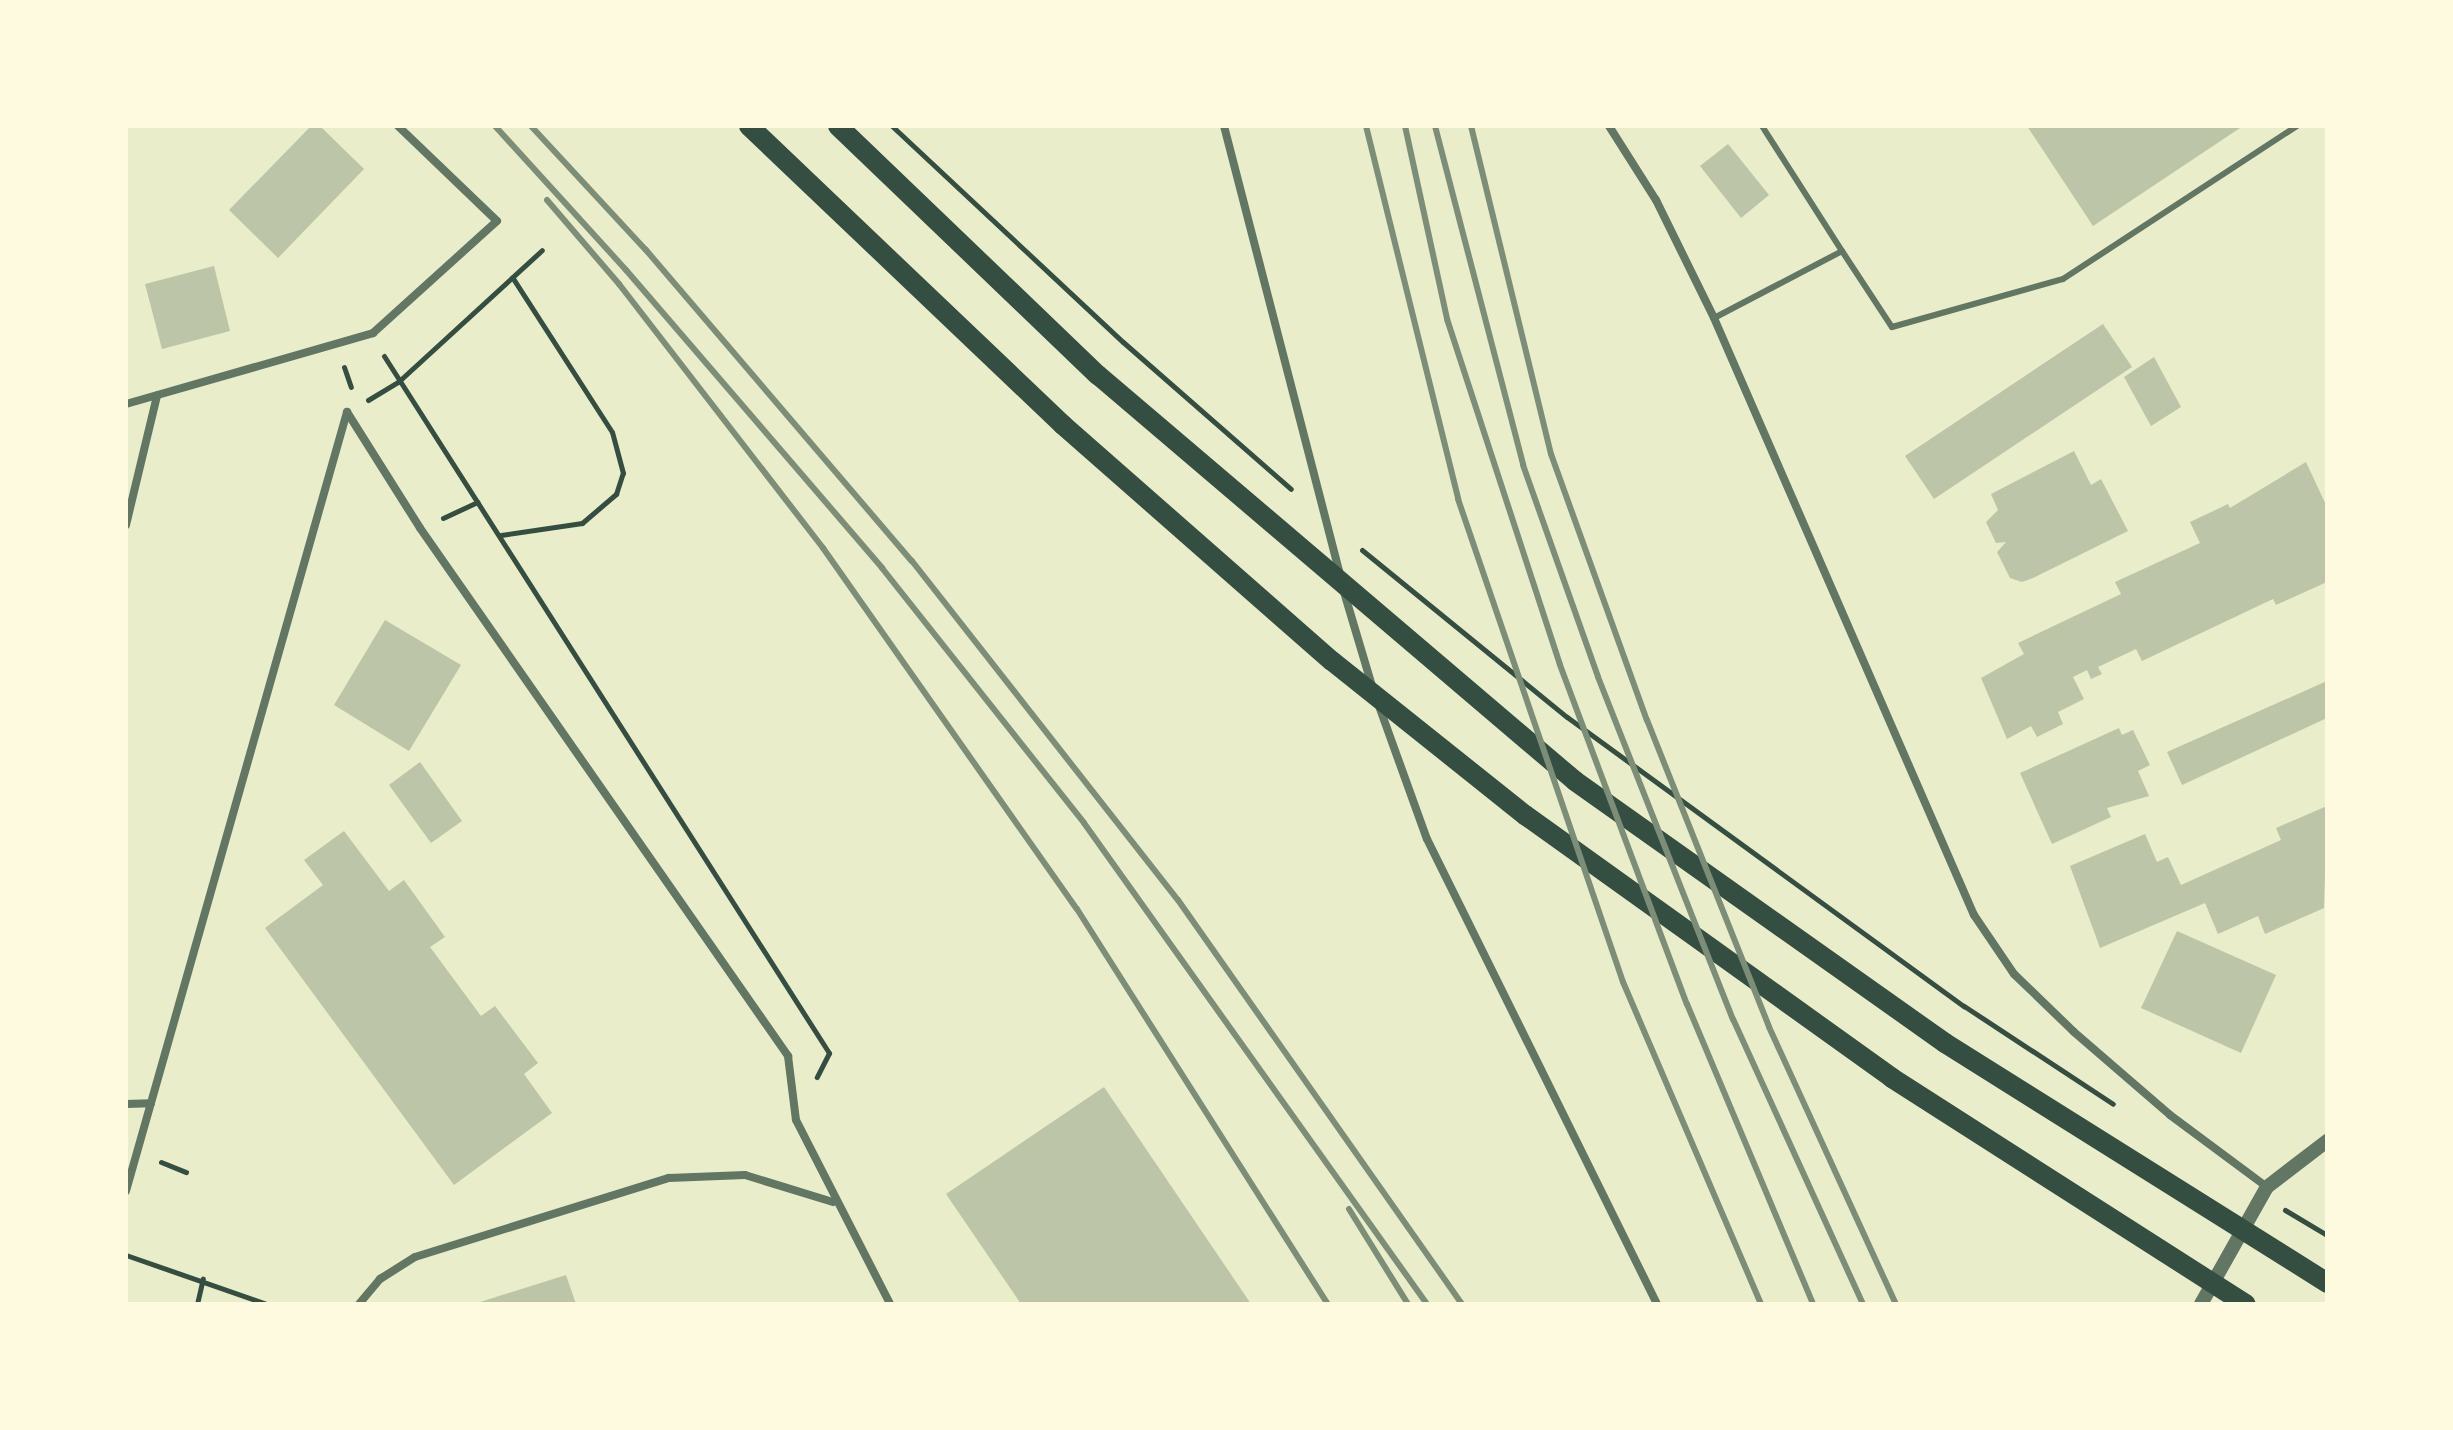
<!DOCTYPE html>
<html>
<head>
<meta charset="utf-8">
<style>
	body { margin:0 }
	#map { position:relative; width:2453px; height:1430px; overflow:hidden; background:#e9edc9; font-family:"Work Sans",sans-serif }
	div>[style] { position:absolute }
	.building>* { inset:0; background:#bcc5a7 }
	.path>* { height:5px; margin:-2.5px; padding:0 2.5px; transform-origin:2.5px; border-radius:2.5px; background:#344e41 }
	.service>* { height:6px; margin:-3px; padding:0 3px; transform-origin:3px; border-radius:3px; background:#617663 }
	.minor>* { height:8px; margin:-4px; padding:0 4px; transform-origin:4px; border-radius:4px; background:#617663 }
	.tertiary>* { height:14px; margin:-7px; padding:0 7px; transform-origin:7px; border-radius:7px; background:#617663 }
	.primary>* { height:20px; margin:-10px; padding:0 10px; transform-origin:10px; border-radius:10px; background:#344e41 }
	.rail>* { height:6px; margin:-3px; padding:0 3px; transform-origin:3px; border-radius:3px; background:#7c8e77 }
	span { translate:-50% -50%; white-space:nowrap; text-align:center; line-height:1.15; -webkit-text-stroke:6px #fefae0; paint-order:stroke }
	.frame { position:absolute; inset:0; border:128px solid #fefae0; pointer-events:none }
</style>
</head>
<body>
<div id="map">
	<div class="building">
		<i style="clip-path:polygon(311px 126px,320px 126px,364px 169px,278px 258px,229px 210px)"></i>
		<i style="clip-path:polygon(2027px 126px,2243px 126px,2093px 226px)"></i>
		<i style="clip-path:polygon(1728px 144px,1769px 195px,1741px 218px,1700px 166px)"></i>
		<i style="clip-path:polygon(214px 266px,230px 331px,162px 349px,145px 284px)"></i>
		<i style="clip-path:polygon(2103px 324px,2132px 367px,1934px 499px,1905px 456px)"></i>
		<i style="clip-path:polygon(2154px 357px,2181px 407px,2151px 426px,2124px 377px)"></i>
		<i style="clip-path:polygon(2074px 451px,2091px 485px,2101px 479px,2128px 531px,2033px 578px,2022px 582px,2010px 578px,1997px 552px,2006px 542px,1996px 543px,1986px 522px,1998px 510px,1991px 494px)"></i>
		<i style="clip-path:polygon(2306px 462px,2327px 507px,2327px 582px,2276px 605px,2273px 599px,2142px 661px,2136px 649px,2098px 667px,2102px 674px,2091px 679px,2087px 670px,2073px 677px,2084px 699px,2058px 712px,2063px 724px,2037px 737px,2031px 726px,2007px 739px,1981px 678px,2024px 654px,2018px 643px,2121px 594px,2115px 582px,2200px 543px,2190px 522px,2228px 504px,2230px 508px)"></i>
		<i style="clip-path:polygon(385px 620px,461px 665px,409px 751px,334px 705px)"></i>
		<i style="clip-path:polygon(2327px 681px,2327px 718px,2182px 785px,2167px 752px)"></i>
		<i style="clip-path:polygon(2119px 728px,2122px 735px,2133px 730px,2150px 765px,2138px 771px,2149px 796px,2107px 808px,2111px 817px,2052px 844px,2020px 773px)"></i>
		<i style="clip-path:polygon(420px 762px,462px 821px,431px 843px,389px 785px)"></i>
		<i style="clip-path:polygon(2327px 806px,2324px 908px,2265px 934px,2258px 916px,2218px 934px,2205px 903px,2100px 948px,2070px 866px,2145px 834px,2157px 862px,2168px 857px,2181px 885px,2281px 840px,2276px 828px)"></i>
		<i style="clip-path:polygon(344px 831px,389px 891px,404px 880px,445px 937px,430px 947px,481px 1016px,495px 1006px,538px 1063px,524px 1074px,552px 1113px,454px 1185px,265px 928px,323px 885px,304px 860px)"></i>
		<i style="clip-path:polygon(2177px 931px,2276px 975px,2241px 1053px,2141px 1008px)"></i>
		<i style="clip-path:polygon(1104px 1087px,1251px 1304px,1021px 1304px,946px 1194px)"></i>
		<i style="clip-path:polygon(566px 1275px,576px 1304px,477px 1304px,477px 1303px)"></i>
	</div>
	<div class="path">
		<i style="left:892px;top:126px;width:316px;rotate:43.1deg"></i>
		<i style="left:1123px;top:342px;width:223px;rotate:41.2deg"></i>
		<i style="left:384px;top:356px;width:827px;rotate:57.44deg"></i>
		<i style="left:829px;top:1053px;width:27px;rotate:117deg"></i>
		<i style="left:344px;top:367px;width:21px;rotate:71deg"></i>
		<i style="left:368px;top:400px;width:35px;rotate:-31deg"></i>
		<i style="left:398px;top:382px;width:195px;rotate:-42.5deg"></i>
		<i style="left:443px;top:518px;width:38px;rotate:-25deg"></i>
		<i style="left:501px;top:535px;width:82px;rotate:-8.4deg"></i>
		<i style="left:582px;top:523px;width:45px;rotate:-40.5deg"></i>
		<i style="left:616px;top:494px;width:22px;rotate:-72deg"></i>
		<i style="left:623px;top:473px;width:42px;rotate:-105deg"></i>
		<i style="left:612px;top:432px;width:184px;rotate:-122.8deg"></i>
		<i style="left:1362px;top:550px;width:264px;rotate:39.2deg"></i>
		<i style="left:1567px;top:717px;width:491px;rotate:36.1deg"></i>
		<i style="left:1964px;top:1006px;width:178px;rotate:33.3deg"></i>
		<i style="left:161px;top:1162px;width:27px;rotate:22deg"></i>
		<i style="left:2285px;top:1210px;width:49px;rotate:30.8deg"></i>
		<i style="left:126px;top:1255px;width:149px;rotate:19.2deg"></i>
		<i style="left:197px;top:1304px;width:26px;rotate:-77deg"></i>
	</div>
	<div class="service">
		<i style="left:1762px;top:126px;width:148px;rotate:57.4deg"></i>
		<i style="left:1714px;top:318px;width:144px;rotate:-27.6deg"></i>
		<i style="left:1842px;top:251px;width:91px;rotate:56.7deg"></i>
		<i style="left:1892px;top:327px;width:178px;rotate:-15.7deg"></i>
		<i style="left:2063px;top:279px;width:280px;rotate:-33.2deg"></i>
	</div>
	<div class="minor">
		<i style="left:1224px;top:126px;width:464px;rotate:75.5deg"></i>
		<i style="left:1609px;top:126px;width:88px;rotate:57.6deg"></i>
		<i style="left:1656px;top:200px;width:131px;rotate:63.8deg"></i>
		<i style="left:1714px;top:318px;width:651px;rotate:66.47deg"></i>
		<i style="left:1974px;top:915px;width:71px;rotate:55.9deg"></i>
		<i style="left:2014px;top:974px;width:83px;rotate:44deg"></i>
		<i style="left:2074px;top:1032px;width:127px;rotate:40.8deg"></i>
		<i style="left:2170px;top:1115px;width:121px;rotate:36.6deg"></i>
		<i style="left:126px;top:404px;width:257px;rotate:-16deg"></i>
		<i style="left:373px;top:333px;width:167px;rotate:-42.1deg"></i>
		<i style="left:497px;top:221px;width:137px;rotate:-136.2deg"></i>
		<i style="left:347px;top:412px;width:137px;rotate:57.8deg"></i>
		<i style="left:420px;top:528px;width:644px;rotate:55.12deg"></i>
		<i style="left:788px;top:1056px;width:64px;rotate:82.9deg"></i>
		<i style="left:796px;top:1120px;width:207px;rotate:62.9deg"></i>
		<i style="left:126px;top:525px;width:133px;rotate:-76.5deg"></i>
		<i style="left:1344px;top:592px;width:98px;rotate:73.4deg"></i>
		<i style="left:1379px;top:706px;width:141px;rotate:70.2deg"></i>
		<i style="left:1427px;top:839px;width:519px;rotate:63.68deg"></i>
		<i style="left:126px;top:1104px;width:25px;rotate:-2deg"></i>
		<i style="left:126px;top:1191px;width:810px;rotate:-74.16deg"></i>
		<i style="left:359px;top:1304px;width:33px;rotate:-50deg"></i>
		<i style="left:380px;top:1279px;width:41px;rotate:-32.2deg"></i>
		<i style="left:415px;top:1257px;width:266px;rotate:-17.3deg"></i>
		<i style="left:669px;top:1178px;width:76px;rotate:-2.3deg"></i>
		<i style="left:745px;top:1175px;width:92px;rotate:17.1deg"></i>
	</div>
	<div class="tertiary">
		<i style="left:2201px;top:1304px;width:134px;rotate:-60.6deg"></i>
		<i style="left:2267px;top:1187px;width:76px;rotate:-37.5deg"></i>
	</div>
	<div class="primary">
		<i style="left:749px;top:126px;width:434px;rotate:43.6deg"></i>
		<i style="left:1063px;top:425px;width:358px;rotate:41.3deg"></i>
		<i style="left:1332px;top:661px;width:247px;rotate:38.6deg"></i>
		<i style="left:1525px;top:815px;width:452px;rotate:35.6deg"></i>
		<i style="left:1892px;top:1078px;width:420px;rotate:32.6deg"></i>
		<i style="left:838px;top:126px;width:360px;rotate:43.8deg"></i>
		<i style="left:1098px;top:375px;width:626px;rotate:40.4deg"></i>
		<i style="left:1575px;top:781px;width:453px;rotate:35.3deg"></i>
		<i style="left:1945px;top:1043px;width:451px;rotate:32.1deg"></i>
	</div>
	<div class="rail">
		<i style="left:495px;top:126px;width:195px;rotate:47.7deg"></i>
		<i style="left:626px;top:270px;width:393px;rotate:49.3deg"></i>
		<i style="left:882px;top:568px;width:325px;rotate:51.6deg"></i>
		<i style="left:1084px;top:823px;width:591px;rotate:54.51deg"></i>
		<i style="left:531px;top:126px;width:169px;rotate:47.2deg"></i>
		<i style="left:646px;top:250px;width:409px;rotate:49.5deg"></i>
		<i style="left:912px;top:561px;width:431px;rotate:51.9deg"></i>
		<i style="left:1178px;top:900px;width:494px;rotate:54.9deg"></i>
		<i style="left:1366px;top:126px;width:384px;rotate:76.1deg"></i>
		<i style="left:1458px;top:499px;width:510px;rotate:71.14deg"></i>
		<i style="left:1623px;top:982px;width:350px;rotate:66.8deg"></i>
		<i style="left:1405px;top:126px;width:198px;rotate:77.7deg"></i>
		<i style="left:1447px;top:319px;width:364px;rotate:71.9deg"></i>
		<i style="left:1560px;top:665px;width:362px;rotate:69.5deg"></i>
		<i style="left:1687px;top:1004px;width:325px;rotate:67.2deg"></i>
		<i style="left:1435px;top:126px;width:350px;rotate:75.4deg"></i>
		<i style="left:1523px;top:465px;width:225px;rotate:70.5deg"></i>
		<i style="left:1598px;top:677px;width:368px;rotate:68.5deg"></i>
		<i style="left:1733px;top:1019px;width:313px;rotate:65.5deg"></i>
		<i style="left:1471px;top:126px;width:338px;rotate:76.3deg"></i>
		<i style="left:1551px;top:454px;width:283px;rotate:70.2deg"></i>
		<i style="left:1647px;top:720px;width:330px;rotate:68.3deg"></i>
		<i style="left:1769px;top:1027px;width:305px;rotate:65.4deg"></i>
		<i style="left:547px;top:200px;width:111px;rotate:49.4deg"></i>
		<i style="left:619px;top:284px;width:334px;rotate:52.3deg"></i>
		<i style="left:823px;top:548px;width:441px;rotate:54.9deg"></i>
		<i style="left:1077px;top:909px;width:468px;rotate:57.6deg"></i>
		<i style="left:1349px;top:1209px;width:112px;rotate:58.2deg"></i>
	</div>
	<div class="frame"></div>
</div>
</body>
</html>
